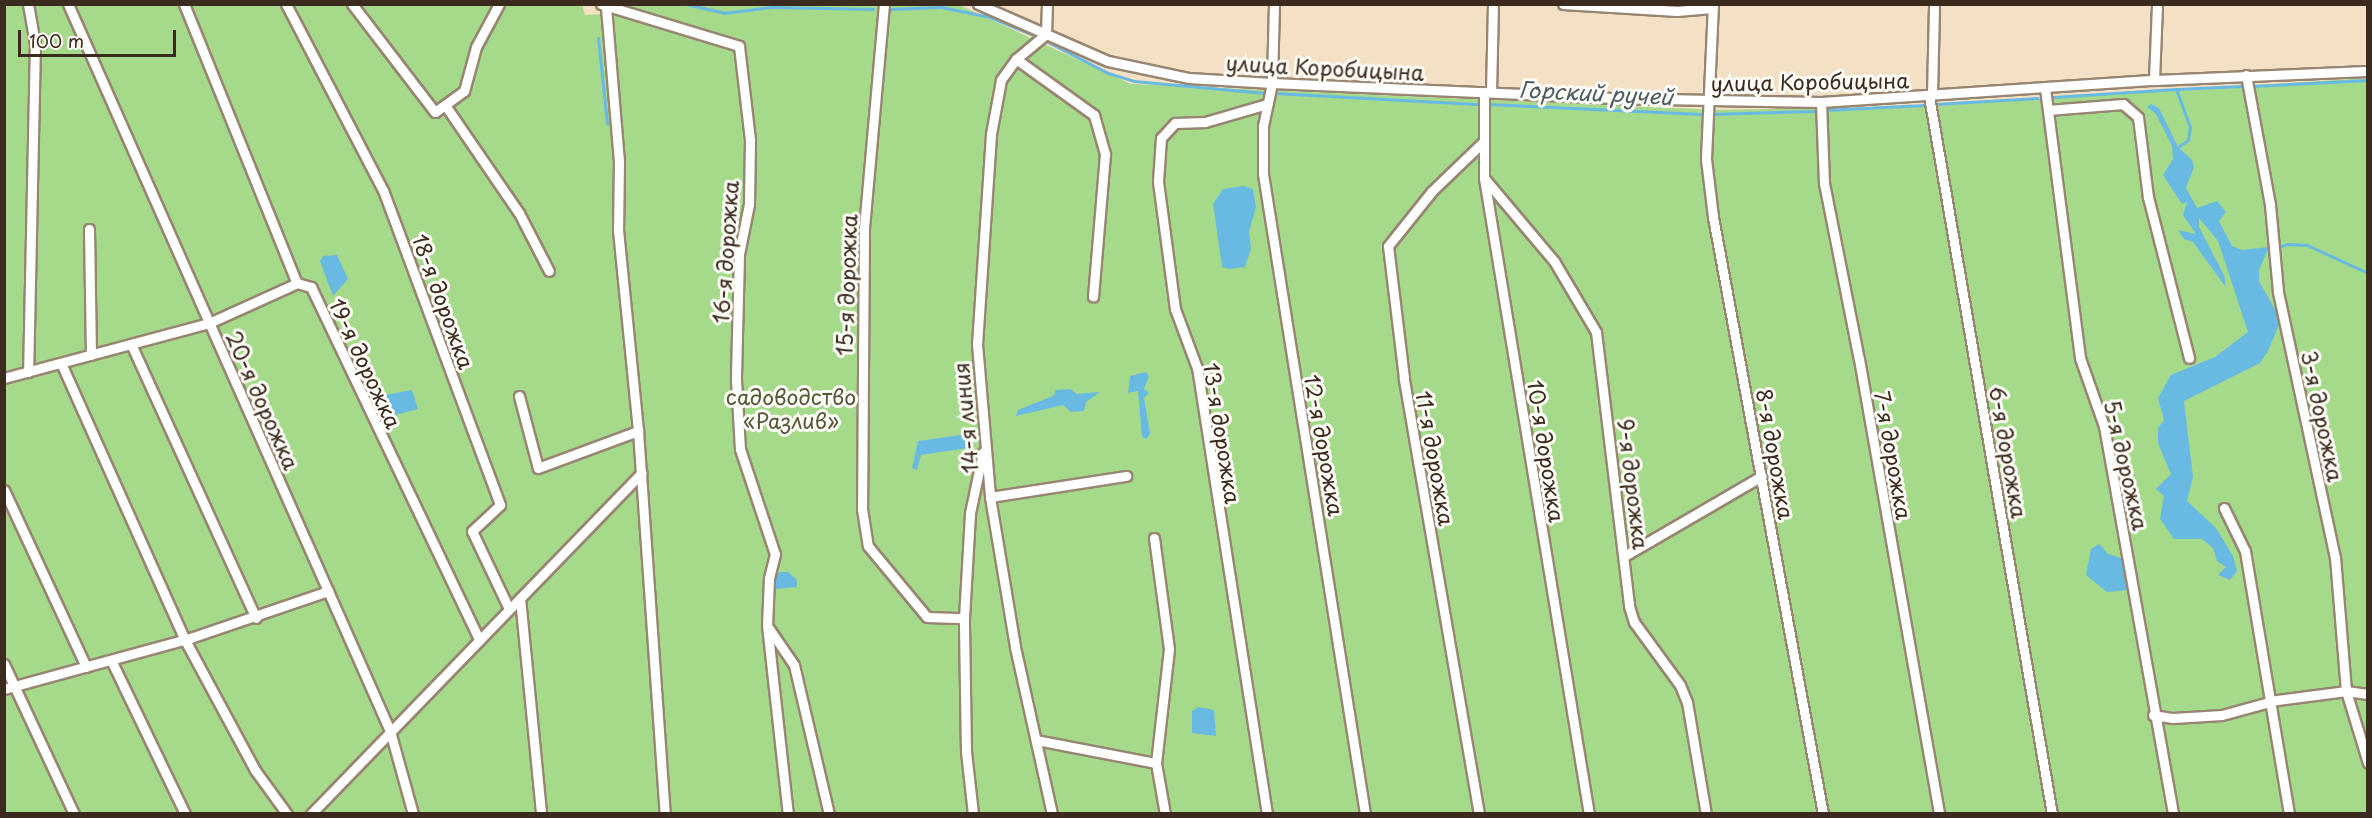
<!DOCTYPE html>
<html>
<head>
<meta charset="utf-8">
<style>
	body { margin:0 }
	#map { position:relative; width:2372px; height:818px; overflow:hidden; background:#f4e0c5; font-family:"Playpen Sans",sans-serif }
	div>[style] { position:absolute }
	.green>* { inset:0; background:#a5da8b }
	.water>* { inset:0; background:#68bae3 }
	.stream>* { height:3px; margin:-1.5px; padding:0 1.5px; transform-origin:1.5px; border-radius:1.5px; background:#68bae3 }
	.roads { filter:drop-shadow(2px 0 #988572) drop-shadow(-2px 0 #988572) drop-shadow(0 2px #988572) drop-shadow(0 -2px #988572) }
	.minor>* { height:9px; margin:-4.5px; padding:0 4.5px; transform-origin:4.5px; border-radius:4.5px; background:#fff }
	span { translate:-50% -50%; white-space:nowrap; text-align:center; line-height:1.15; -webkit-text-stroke:6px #fdfcf7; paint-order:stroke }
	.street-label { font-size:21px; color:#3b2a1e }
	.park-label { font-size:21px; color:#565639 }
	.water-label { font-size:22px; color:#4b5c63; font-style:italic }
	.frame { position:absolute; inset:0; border:6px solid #3b2a1e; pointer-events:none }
	.scale { position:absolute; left:18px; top:30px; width:158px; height:27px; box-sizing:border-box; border:3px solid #3b2a1e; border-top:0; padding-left:8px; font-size:18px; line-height:21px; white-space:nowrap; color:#3b2a1e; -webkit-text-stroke:4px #fdfcf7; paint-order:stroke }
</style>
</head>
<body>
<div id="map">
	<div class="green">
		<i style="clip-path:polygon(582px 4px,585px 15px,601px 14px,602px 4px,959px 5px,1131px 84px,1718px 110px,1933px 106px,2367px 78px,2367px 813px,5px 814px,5px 5px)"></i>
	</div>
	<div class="water">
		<i style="clip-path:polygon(2151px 104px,2159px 108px,2178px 147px,2192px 160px,2194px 167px,2186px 188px,2197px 208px,2217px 201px,2226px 212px,2219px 221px,2232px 246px,2242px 250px,2269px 247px,2259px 270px,2259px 281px,2281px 320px,2268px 351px,2260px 363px,2184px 401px,2193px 477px,2187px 501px,2216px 528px,2233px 556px,2237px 571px,2230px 580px,2218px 575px,2226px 567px,2217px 561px,2213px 548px,2202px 539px,2174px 539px,2160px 519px,2164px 496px,2156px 489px,2171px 474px,2158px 443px,2158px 428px,2164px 420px,2158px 398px,2171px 375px,2215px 357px,2248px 332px,2218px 241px,2199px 218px,2199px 227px,2225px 277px,2225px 286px,2193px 242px,2184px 239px,2178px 230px,2196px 234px,2183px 215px,2187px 202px,2182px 204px,2163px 175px,2173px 159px,2172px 146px,2156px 114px,2147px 107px)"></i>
		<i style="clip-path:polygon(1244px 186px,1253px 189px,1256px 207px,1249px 232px,1251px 249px,1245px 267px,1230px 269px,1222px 267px,1213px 204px,1223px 189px)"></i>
		<i style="clip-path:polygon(337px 255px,348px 279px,333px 296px,320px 261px,323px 256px)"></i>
		<i style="clip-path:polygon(1146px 372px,1149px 376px,1144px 389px,1149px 393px,1144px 398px,1150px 434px,1146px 439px,1142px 437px,1138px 391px,1128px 393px,1130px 376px)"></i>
		<i style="clip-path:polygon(1070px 389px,1077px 394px,1100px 392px,1086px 402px,1084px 411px,1071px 412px,1063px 405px,1016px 416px,1018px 410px,1053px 396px,1056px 390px)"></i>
		<i style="clip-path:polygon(412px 390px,418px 409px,380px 419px,370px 398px)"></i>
		<i style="clip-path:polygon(968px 434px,974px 447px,921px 455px,917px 470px,912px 468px,918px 441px)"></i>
		<i style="clip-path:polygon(2099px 544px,2108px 554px,2125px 559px,2129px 590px,2107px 592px,2086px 575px,2091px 549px)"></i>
		<i style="clip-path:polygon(779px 572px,788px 572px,797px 580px,797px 587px,775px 589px,773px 580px)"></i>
		<i style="clip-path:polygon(1198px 707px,1214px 710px,1216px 736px,1192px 733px,1192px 711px)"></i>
	</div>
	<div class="stream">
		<i style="left:686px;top:4px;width:39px;rotate:13deg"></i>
		<i style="left:724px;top:13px;width:48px;rotate:-7.1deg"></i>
		<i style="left:772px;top:7px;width:101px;rotate:1.1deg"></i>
		<i style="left:889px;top:9px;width:52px;rotate:-2.2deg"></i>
		<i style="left:941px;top:7px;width:50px;rotate:11.5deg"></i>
		<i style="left:990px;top:17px;width:47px;rotate:22.7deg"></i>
		<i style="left:598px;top:38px;width:86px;rotate:84deg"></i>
		<i style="left:1042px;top:39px;width:74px;rotate:27.3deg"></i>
		<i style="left:1108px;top:73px;width:27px;rotate:17deg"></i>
		<i style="left:1134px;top:81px;width:131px;rotate:5.3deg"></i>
		<i style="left:2252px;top:86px;width:116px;rotate:-3deg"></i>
		<i style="left:2176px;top:89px;width:66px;rotate:-2.6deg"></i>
		<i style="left:1274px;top:93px;width:206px;rotate:3.1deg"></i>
		<i style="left:2053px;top:97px;width:123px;rotate:-3.7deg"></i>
		<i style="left:2176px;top:89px;width:40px;rotate:69.8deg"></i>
		<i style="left:2190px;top:127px;width:13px;rotate:99deg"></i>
		<i style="left:2188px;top:140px;width:12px;rotate:145deg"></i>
		<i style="left:1488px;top:104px;width:214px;rotate:2.7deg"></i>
		<i style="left:1936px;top:104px;width:102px;rotate:-3.4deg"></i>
		<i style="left:1824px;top:110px;width:101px;rotate:-2.8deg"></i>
		<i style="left:1711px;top:114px;width:104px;rotate:-1.7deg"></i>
		<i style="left:2269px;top:250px;width:19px;rotate:-18deg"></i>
		<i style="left:2287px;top:244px;width:20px;rotate:3deg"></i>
		<i style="left:2307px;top:245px;width:67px;rotate:24.7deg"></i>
	</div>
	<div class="roads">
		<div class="minor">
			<i style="left:28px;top:4px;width:40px;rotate:80deg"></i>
			<i style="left:35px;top:43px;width:329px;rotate:91.2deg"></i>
			<i style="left:68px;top:4px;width:795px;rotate:66.11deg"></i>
			<i style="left:390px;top:731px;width:86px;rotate:74.5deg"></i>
			<i style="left:184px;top:4px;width:301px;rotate:68deg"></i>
			<i style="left:297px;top:283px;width:15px;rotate:16deg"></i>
			<i style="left:311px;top:287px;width:391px;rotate:64.5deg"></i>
			<i style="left:286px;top:4px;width:210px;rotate:62.5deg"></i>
			<i style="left:383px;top:190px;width:336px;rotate:69.6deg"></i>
			<i style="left:500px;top:505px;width:38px;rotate:137deg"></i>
			<i style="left:472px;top:531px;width:86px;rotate:64.6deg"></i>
			<i style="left:352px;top:4px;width:136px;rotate:52.5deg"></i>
			<i style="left:435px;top:112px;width:36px;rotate:-36deg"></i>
			<i style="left:464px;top:91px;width:46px;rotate:-74.7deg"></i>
			<i style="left:476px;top:47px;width:49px;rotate:-61.9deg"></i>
			<i style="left:601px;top:4px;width:144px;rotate:16.9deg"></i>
			<i style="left:739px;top:46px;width:95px;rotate:83.3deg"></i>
			<i style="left:750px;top:140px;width:64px;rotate:90.9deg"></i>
			<i style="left:749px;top:204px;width:51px;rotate:101.3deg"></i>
			<i style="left:739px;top:254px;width:126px;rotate:91.4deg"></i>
			<i style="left:736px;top:380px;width:69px;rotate:86.7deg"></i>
			<i style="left:740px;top:449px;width:111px;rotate:71.6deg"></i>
			<i style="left:775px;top:554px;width:25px;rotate:104deg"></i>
			<i style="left:769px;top:578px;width:47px;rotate:92.4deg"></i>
			<i style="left:767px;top:625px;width:190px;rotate:83.7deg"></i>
			<i style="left:884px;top:4px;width:227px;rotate:95.1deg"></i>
			<i style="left:864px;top:230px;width:279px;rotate:90.4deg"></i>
			<i style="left:862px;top:509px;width:37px;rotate:81deg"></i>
			<i style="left:868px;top:546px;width:92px;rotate:50.3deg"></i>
			<i style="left:927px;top:617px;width:37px;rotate:2deg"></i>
			<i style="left:978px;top:4px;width:142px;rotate:23.7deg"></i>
			<i style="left:1108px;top:61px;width:83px;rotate:11.9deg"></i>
			<i style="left:1189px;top:78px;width:83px;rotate:3.4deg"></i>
			<i style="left:1272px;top:83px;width:337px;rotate:2.5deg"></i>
			<i style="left:1609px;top:98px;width:212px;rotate:1.1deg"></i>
			<i style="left:1821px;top:102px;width:334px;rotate:-3.8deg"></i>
			<i style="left:2154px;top:80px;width:214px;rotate:-2.4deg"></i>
			<i style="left:1047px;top:4px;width:30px;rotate:92deg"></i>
			<i style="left:1046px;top:34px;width:39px;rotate:140deg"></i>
			<i style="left:1016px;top:59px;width:26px;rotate:126deg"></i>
			<i style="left:1001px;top:80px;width:55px;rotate:100.5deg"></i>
			<i style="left:991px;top:134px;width:210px;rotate:93.8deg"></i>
			<i style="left:977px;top:344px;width:154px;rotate:85.1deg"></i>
			<i style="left:990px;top:497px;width:152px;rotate:80.5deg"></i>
			<i style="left:1015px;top:647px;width:171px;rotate:77.5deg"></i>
			<i style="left:1274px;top:4px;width:79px;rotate:91.5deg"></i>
			<i style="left:1272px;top:83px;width:44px;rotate:101.8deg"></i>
			<i style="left:1263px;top:126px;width:48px;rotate:90deg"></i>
			<i style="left:1263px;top:174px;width:648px;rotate:80.94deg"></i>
			<i style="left:1563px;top:4px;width:114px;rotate:3.5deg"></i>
			<i style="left:1677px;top:11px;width:35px;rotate:-5deg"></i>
			<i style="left:1713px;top:4px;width:155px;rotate:92.6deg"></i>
			<i style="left:1706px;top:159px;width:58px;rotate:83.1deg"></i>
			<i style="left:1713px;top:217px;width:607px;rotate:79.56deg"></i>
			<i style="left:606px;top:7px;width:155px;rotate:85.2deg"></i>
			<i style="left:619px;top:161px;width:69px;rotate:90.8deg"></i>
			<i style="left:618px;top:230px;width:202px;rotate:84.3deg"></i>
			<i style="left:638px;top:431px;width:384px;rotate:86deg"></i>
			<i style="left:1016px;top:59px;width:96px;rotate:35.7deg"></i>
			<i style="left:1094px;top:115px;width:41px;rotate:74.2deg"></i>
			<i style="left:1105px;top:154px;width:143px;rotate:94.8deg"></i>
			<i style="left:2246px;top:75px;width:132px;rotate:79.5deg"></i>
			<i style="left:2270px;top:205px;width:87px;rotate:84.7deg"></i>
			<i style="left:2278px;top:292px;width:271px;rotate:77.9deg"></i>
			<i style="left:2335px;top:557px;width:134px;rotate:85.3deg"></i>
			<i style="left:2346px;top:691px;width:75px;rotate:73deg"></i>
			<i style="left:2154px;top:80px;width:76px;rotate:-87.7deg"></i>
			<i style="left:2045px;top:88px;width:272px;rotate:82.6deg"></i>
			<i style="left:2080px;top:358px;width:72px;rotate:70.6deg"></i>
			<i style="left:2104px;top:426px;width:394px;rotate:79.9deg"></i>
			<i style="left:1484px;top:92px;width:86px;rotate:90deg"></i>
			<i style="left:1484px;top:178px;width:645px;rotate:80.63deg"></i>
			<i style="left:1491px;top:92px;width:88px;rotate:-88.7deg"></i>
			<i style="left:1932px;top:95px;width:91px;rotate:-88.7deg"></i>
			<i style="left:1929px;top:96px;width:728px;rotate:80.28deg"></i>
			<i style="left:1821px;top:102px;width:81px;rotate:87.9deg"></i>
			<i style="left:1824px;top:183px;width:179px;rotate:78.8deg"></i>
			<i style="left:1859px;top:359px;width:462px;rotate:80deg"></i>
			<i style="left:445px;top:105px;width:131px;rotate:55.6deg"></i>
			<i style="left:519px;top:213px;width:65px;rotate:62.7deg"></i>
			<i style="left:2048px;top:110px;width:75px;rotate:-4.6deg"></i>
			<i style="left:2123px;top:104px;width:20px;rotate:41deg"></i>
			<i style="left:2138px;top:117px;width:81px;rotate:82.9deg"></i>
			<i style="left:2148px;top:197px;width:166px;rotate:75.7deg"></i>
			<i style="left:1484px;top:178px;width:109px;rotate:49.9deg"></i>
			<i style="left:1554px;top:261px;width:82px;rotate:59.4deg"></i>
			<i style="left:1596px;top:332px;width:276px;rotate:83.1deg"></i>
			<i style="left:1629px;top:606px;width:17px;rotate:73deg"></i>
			<i style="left:1634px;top:622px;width:78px;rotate:53.9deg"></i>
			<i style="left:1680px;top:685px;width:18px;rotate:68deg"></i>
			<i style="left:1687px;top:702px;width:114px;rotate:80.4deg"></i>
			<i style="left:89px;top:229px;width:126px;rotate:89.1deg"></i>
			<i style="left:131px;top:344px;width:301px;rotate:65.5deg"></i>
			<i style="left:61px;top:363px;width:303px;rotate:65.9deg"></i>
			<i style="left:185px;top:640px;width:148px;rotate:61.7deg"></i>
			<i style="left:255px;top:770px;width:54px;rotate:54deg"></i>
			<i style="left:4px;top:378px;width:212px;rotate:-15deg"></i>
			<i style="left:209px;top:323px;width:97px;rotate:-24.4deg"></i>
			<i style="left:519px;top:396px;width:74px;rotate:75.2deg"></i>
			<i style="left:538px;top:468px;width:107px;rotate:-20.3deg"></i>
			<i style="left:4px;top:490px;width:195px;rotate:65.1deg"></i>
			<i style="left:990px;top:497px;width:138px;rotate:-8.8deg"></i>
			<i style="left:2224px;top:508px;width:48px;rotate:64deg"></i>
			<i style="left:2245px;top:551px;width:267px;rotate:80.5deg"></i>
			<i style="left:1154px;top:538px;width:112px;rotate:82.3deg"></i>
			<i style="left:1169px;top:649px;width:115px;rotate:96.5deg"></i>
			<i style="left:1156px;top:763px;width:52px;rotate:80deg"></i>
			<i style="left:1626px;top:555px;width:157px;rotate:-30.2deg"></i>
			<i style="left:520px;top:598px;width:217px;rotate:84.4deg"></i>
			<i style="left:768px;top:627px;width:46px;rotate:55.6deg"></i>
			<i style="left:794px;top:665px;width:153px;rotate:76.8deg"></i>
			<i style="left:111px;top:660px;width:171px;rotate:64.3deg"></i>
			<i style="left:4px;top:664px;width:166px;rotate:65deg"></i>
			<i style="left:4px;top:689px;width:193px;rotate:-15.3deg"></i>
			<i style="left:190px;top:638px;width:146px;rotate:-18.8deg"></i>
			<i style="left:2153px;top:715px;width:20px;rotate:9deg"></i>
			<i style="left:2173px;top:718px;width:49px;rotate:-3.5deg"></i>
			<i style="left:2222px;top:715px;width:57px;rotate:-15.3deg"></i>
			<i style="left:2277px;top:700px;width:70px;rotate:-7.4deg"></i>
			<i style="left:2346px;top:691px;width:22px;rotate:8deg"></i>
			<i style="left:1036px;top:740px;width:122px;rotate:10.9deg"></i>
			<i style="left:311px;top:814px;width:475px;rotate:-45.9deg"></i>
			<i style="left:973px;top:814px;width:62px;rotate:-96.4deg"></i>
			<i style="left:966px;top:752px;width:134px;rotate:-90.9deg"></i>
			<i style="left:964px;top:618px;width:105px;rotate:-86.7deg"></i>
			<i style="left:970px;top:513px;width:62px;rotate:-78deg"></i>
			<i style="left:1267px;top:814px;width:451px;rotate:-98.9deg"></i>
			<i style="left:1197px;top:368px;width:63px;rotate:-110.4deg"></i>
			<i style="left:1175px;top:309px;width:129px;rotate:-97.6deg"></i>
			<i style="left:1158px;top:181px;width:43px;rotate:-86deg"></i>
			<i style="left:1161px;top:138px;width:21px;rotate:-47deg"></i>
			<i style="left:1175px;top:123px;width:30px;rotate:-2deg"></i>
			<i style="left:1205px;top:122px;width:65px;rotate:-16.2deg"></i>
			<i style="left:1479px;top:814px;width:442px;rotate:-99.8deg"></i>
			<i style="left:1404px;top:378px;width:133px;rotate:-96.9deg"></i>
			<i style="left:1388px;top:246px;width:70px;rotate:-51.3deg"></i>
			<i style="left:1432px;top:191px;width:71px;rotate:-43.9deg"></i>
		</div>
	</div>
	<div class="street-label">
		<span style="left:1325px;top:67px;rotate:3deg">улица Коробицына</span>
		<span style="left:1810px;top:81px;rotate:-1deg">улица Коробицына</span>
		<span style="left:725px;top:252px;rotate:-86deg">16-я дорожка</span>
		<span style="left:846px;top:285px;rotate:-88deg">15-я дорожка</span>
		<span style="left:444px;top:301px;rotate:70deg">18-я дорожка</span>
		<span style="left:366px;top:363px;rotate:65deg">19-я дорожка</span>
		<span style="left:263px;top:400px;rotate:66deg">20-я дорожка</span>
		<span style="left:2323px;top:416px;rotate:78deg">3-я дорожка</span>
		<span style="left:965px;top:418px;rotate:-95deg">14-я линия</span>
		<span style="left:1223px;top:433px;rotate:81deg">13-я дорожка</span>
		<span style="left:1325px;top:445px;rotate:80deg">12-я дорожка</span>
		<span style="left:1547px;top:451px;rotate:81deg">10-я дорожка</span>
		<span style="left:2009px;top:452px;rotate:80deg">6-я дорожка</span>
		<span style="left:1776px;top:454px;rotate:80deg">8-я дорожка</span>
		<span style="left:1894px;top:455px;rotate:80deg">7-я дорожка</span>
		<span style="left:1436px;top:458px;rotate:80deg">11-я дорожка</span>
		<span style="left:2127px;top:465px;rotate:77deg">5-я дорожка</span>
		<span style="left:1634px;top:484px;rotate:83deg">9-я дорожка</span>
	</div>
	<div class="park-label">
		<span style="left:791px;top:408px">садоводство<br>«Разлив»</span>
	</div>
	<div class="water-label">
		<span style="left:1596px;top:92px;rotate:3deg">Горский ручей</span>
	</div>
	<div class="frame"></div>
	<div class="scale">100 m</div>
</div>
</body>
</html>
